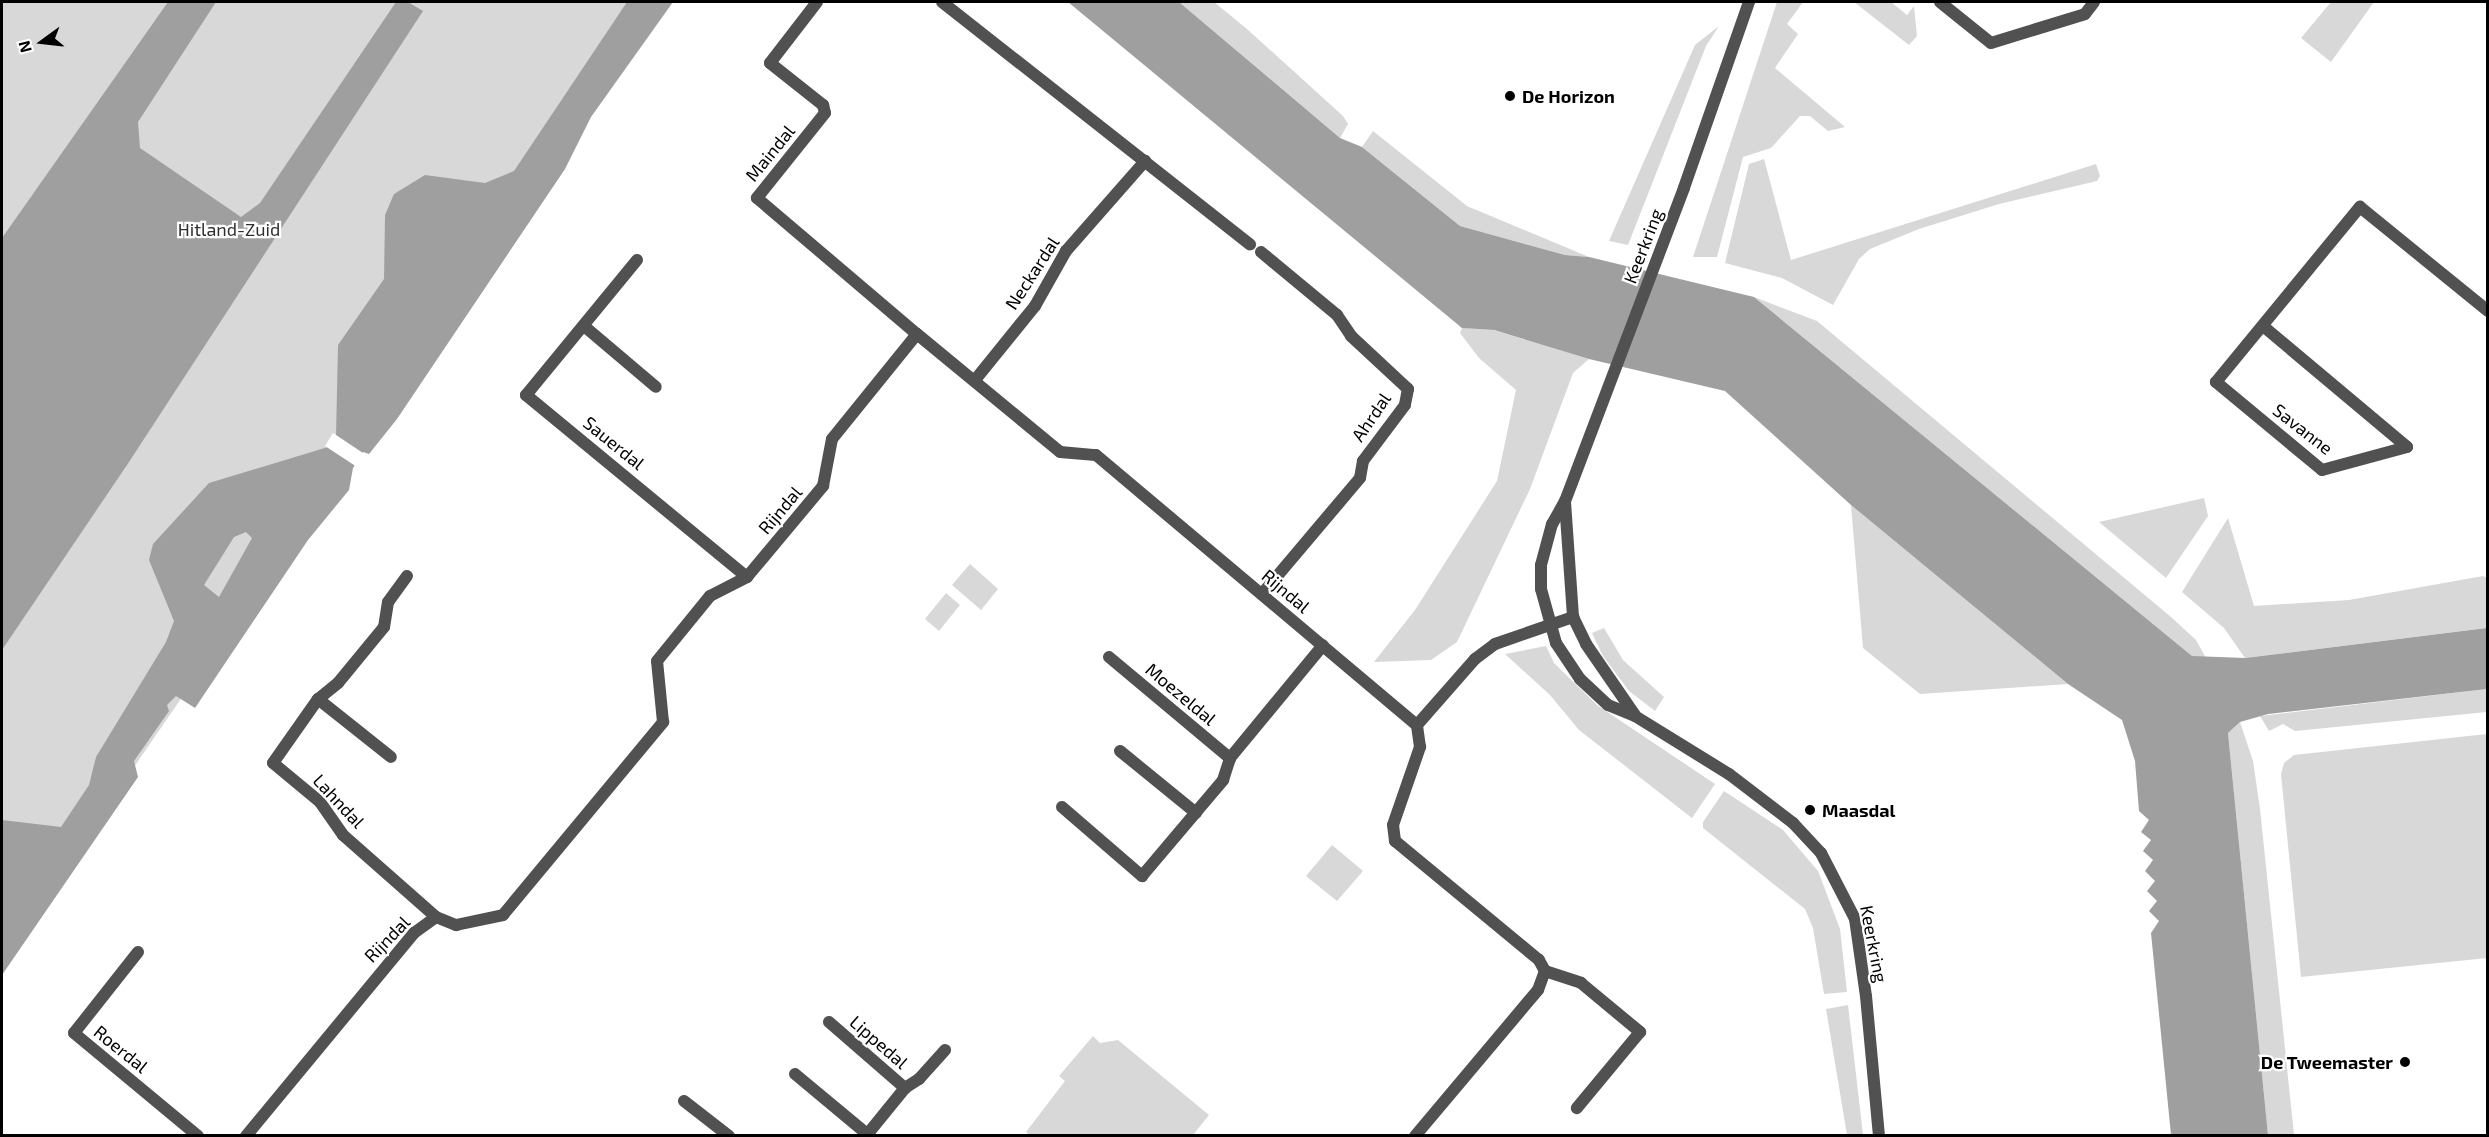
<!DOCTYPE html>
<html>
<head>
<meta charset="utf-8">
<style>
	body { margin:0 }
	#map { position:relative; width:2489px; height:1137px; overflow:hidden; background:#fff; font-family:"Exo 2",sans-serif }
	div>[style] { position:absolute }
	.green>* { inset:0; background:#d8d8d8 }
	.water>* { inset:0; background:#9f9f9f }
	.pier>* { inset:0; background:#fff }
	.minor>* { height:12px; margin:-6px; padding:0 6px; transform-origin:6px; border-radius:6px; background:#515151 }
	.tertiary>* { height:12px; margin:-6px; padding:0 6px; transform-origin:6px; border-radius:6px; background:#515151 }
	.dots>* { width:16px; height:16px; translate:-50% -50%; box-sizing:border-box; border:3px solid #fff; border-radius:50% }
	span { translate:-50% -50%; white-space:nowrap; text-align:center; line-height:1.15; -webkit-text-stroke:4.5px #fff; paint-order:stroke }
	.poi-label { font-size:18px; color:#000; font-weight:700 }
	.left { translate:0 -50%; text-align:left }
	.right { translate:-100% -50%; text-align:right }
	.street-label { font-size:18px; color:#000 }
	.park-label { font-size:18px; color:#2f2f2f }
	.frame { position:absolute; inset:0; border:3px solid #000; pointer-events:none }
	.north { position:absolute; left:12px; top:12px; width:60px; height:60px; -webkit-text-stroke:4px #fff; paint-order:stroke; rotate:255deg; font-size:16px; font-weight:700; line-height:24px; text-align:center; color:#000 }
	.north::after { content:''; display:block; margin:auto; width:21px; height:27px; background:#000; clip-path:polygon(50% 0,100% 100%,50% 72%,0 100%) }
</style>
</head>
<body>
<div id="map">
	<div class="green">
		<i style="clip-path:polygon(2px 2px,660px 2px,2px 959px)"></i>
		<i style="clip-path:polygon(1179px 2px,1214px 2px,1247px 29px,1343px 116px,1348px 124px,1340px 138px)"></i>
		<i style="clip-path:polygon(1777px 2px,1803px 2px,1787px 24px,1798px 34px,1775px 68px,1845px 127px,1828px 131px,1810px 116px,1800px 116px,1771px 148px,1743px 157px,1717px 257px,1693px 257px)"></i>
		<i style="clip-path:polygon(1854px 2px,1891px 2px,1907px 15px,1914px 6px,1917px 36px,1909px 45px)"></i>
		<i style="clip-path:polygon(2331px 2px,2374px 2px,2331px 62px,2301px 38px)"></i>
		<i style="clip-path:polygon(1719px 26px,1706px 46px,1628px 245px,1609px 241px,1695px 45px)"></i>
		<i style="clip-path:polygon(1373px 131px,1467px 206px,1589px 257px,1565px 255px,1460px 226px,1362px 147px)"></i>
		<i style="clip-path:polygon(1764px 159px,1791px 260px,2096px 164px,2100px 176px,2097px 181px,1999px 204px,1919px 229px,1870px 249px,1859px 259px,1833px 305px,1782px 278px,1725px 263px,1749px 164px)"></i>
		<i style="clip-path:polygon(1754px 297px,1817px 321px,2171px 617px,2196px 640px,2206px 658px,2192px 656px)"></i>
		<i style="clip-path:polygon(1462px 328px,1493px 330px,1589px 359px,1573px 373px,1530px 489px,1457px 642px,1431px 660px,1374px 662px,1415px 610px,1497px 481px,1516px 390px,1479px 358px,1460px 333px)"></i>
		<i style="clip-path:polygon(2204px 498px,2208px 516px,2166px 578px,2099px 522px)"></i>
		<i style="clip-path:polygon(1851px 505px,2068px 684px,1920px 694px,1863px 648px)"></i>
		<i style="clip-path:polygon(2228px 518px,2254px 606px,2349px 600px,2483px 576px,2487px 578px,2487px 628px,2245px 658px,2224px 628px,2182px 592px)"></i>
		<i style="clip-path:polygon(970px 564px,998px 589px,981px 610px,952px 585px)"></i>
		<i style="clip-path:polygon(946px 593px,960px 605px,939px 631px,925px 619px)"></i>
		<i style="clip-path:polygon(1604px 628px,1623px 660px,1664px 697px,1655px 711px,1629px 691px,1603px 656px,1592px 633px)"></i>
		<i style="clip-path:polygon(1546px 646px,1554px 663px,1597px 705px,1715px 784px,1692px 818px,1579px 730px,1550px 695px,1505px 654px)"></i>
		<i style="clip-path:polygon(2487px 689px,2487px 712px,2295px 731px,2283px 724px,2269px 731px,2260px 716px)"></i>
		<i style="clip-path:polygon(2240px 722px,2253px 761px,2260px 809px,2294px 1135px,2268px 1135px,2228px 733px)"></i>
		<i style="clip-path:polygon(2487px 734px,2487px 958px,2301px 977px,2281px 774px,2284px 763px,2294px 755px)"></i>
		<i style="clip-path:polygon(1724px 791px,1783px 830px,1818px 871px,1840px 929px,1847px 992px,1824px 994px,1813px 928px,1805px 909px,1703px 828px,1703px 822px)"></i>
		<i style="clip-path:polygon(1332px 845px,1363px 871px,1337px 901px,1306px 876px)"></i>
		<i style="clip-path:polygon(1848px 1005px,1863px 1135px,1847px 1135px,1826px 1009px)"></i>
		<i style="clip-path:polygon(1093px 1036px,1100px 1043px,1118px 1040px,1209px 1115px,1193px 1135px,1031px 1136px,1026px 1132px,1065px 1081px,1059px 1076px)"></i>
	</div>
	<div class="water">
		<i style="clip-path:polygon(168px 2px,216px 2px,138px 122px,140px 148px,241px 217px,260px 203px,396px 2px,408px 2px,423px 11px,129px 462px,2px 650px,2px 238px)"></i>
		<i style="clip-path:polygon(evenodd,627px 2px,673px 2px,591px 117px,565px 169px,397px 419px,369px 454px,363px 452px,353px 468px,349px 490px,308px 540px,195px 708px,176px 696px,167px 705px,169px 711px,134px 761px,138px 777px,2px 975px,2px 820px,61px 827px,89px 785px,96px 757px,166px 642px,174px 621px,149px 560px,153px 544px,209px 483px,328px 447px,336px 436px,338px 345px,384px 279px,385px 215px,394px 194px,425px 175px,485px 183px,514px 171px,627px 2px,246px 532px,252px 538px,219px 597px,204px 585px,234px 537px,246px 532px)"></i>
		<i style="clip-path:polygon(1068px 2px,1179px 2px,1340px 138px,1362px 147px,1460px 226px,1565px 255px,1589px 257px,1754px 297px,2192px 656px,2245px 658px,2487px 628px,2487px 689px,2268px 714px,2240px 722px,2228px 733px,2268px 1135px,2171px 1135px,2151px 933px,2159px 921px,2149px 911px,2157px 901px,2147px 891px,2155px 881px,2145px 871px,2153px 860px,2143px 851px,2151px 840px,2141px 832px,2149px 820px,2139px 811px,2135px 761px,2122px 720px,2068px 684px,1851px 505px,1725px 391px,1589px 359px,1494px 330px,1462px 328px)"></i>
	</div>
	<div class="pier">
		<i style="clip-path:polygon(333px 433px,369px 457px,365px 455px,357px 467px,325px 446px)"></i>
	</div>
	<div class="minor">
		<i style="left:817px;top:2px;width:77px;rotate:127.6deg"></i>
		<i style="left:770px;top:63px;width:68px;rotate:38.4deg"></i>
		<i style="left:823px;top:105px;width:8px;rotate:76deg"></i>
		<i style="left:825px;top:113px;width:109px;rotate:128.7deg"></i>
		<i style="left:757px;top:198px;width:210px;rotate:40.4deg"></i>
		<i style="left:942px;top:2px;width:392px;rotate:38.2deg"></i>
		<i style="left:1940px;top:2px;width:65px;rotate:38.8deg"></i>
		<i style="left:1991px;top:43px;width:98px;rotate:-17.1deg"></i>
		<i style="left:2085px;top:14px;width:15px;rotate:-53deg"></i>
		<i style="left:1261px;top:252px;width:99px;rotate:39.7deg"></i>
		<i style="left:1337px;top:315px;width:25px;rotate:56deg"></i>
		<i style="left:1351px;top:336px;width:78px;rotate:42.9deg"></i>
		<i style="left:1408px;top:389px;width:16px;rotate:101deg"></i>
		<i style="left:1405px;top:405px;width:70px;rotate:126.9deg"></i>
		<i style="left:1363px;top:461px;width:17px;rotate:100deg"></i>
		<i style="left:1360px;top:478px;width:152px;rotate:130.2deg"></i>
		<i style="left:637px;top:260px;width:175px;rotate:129.4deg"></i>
		<i style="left:526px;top:395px;width:286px;rotate:39.5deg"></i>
		<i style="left:584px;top:326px;width:94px;rotate:40.3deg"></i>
		<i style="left:2263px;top:326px;width:188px;rotate:40deg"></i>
		<i style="left:2407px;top:447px;width:88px;rotate:164.9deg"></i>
		<i style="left:2322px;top:470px;width:138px;rotate:-140.3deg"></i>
		<i style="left:2216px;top:382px;width:227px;rotate:-50.6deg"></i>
		<i style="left:2360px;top:207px;width:165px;rotate:39.1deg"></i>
		<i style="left:975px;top:380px;width:95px;rotate:-51deg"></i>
		<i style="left:1035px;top:306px;width:63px;rotate:-60.6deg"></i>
		<i style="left:1066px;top:251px;width:120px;rotate:-48.7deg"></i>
		<i style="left:407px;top:576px;width:32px;rotate:126deg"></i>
		<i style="left:388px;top:602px;width:25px;rotate:99deg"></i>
		<i style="left:384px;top:627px;width:72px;rotate:129.4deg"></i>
		<i style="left:338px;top:683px;width:26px;rotate:141deg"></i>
		<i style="left:318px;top:699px;width:78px;rotate:125.1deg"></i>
		<i style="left:273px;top:763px;width:61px;rotate:39.7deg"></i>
		<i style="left:320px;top:802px;width:40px;rotate:55.1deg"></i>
		<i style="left:343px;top:835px;width:124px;rotate:41.4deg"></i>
		<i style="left:1109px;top:657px;width:158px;rotate:39.9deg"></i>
		<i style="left:318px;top:699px;width:93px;rotate:38.5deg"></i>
		<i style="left:1120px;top:751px;width:98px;rotate:39.2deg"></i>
		<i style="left:1062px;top:807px;width:106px;rotate:40.8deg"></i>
		<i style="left:1142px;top:876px;width:126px;rotate:-49.8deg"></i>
		<i style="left:1223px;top:780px;width:23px;rotate:-72deg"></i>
		<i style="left:1230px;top:758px;width:146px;rotate:-50.5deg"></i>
		<i style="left:138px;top:952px;width:103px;rotate:128.3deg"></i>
		<i style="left:74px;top:1033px;width:161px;rotate:39.7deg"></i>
		<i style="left:1545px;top:971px;width:38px;rotate:18deg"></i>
		<i style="left:1581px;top:983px;width:77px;rotate:39.7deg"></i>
		<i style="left:1640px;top:1032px;width:99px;rotate:129.7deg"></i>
		<i style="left:829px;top:1022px;width:101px;rotate:41deg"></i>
		<i style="left:795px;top:1074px;width:94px;rotate:39.8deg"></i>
		<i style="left:684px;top:1101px;width:57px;rotate:37.9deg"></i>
		<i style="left:246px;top:1136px;width:264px;rotate:-50.4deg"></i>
		<i style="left:414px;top:933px;width:27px;rotate:-36deg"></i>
		<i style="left:436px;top:917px;width:22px;rotate:22deg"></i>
		<i style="left:456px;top:925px;width:48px;rotate:-12deg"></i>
		<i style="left:503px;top:915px;width:251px;rotate:-50.3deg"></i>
		<i style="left:663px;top:722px;width:61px;rotate:-95.6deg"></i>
		<i style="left:657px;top:661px;width:84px;rotate:-50.8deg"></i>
		<i style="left:710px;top:596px;width:42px;rotate:-27.2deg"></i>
		<i style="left:747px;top:577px;width:119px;rotate:-50.1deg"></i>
		<i style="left:823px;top:486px;width:48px;rotate:-79.2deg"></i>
		<i style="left:832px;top:439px;width:135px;rotate:-51deg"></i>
		<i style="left:917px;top:334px;width:185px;rotate:39.5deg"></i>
		<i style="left:1060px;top:452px;width:36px;rotate:5deg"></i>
		<i style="left:1096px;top:455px;width:419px;rotate:40.1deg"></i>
		<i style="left:866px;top:1136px;width:62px;rotate:-50.9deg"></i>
		<i style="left:905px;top:1088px;width:17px;rotate:-33deg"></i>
		<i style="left:919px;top:1079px;width:39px;rotate:-48deg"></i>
		<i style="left:1415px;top:1136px;width:191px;rotate:-49.9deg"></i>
		<i style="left:1538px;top:990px;width:20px;rotate:-70deg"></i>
		<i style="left:1545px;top:971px;width:13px;rotate:-119deg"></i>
		<i style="left:1539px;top:960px;width:187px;rotate:-140.4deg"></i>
		<i style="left:1395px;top:841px;width:16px;rotate:-97deg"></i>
		<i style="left:1393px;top:825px;width:83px;rotate:-70.9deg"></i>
		<i style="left:1420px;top:747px;width:22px;rotate:-98deg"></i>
		<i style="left:1417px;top:725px;width:88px;rotate:-48.7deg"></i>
		<i style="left:1475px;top:659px;width:25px;rotate:-37deg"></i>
		<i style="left:1495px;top:644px;width:83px;rotate:-19.1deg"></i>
	</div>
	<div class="tertiary">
		<i style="left:1749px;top:2px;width:197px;rotate:109.3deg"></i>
		<i style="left:1684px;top:188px;width:335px;rotate:110.8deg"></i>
		<i style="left:1565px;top:501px;width:26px;rotate:119deg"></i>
		<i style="left:1552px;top:524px;width:42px;rotate:105deg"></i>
		<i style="left:1541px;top:565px;width:24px;rotate:90deg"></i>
		<i style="left:1541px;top:589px;width:56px;rotate:74.5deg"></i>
		<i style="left:1556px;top:643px;width:43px;rotate:56.3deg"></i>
		<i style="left:1580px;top:679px;width:38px;rotate:43deg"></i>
		<i style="left:1608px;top:705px;width:29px;rotate:22deg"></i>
		<i style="left:1635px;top:716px;width:110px;rotate:31.7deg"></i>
		<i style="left:1729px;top:774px;width:81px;rotate:37.4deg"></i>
		<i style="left:1793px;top:823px;width:41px;rotate:47deg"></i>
		<i style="left:1821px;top:853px;width:74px;rotate:62.7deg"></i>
		<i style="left:1855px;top:919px;width:78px;rotate:81.9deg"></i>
		<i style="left:1866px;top:996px;width:141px;rotate:84.7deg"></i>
		<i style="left:1565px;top:502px;width:115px;rotate:86deg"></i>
		<i style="left:1573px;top:617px;width:30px;rotate:64deg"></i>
		<i style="left:1586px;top:644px;width:86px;rotate:55.4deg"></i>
	</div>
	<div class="dots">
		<i style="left:1510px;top:96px;background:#000"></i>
		<i style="left:1810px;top:810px;background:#000"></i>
		<i style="left:2405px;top:1062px;background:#000"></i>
	</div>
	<div class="poi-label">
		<span class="left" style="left:1522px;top:96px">De Horizon</span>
		<span class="left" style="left:1822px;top:810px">Maasdal</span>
		<span class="right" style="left:2393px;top:1062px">De Tweemaster</span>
	</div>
	<div class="street-label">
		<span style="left:770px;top:153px;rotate:-51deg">Maindal</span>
		<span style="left:1643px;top:246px;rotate:-69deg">Keerkring</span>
		<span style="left:1032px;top:273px;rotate:-57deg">Neckardal</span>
		<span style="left:1371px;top:417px;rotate:-56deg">Ahrdal</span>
		<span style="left:2303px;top:429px;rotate:38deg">Savanne</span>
		<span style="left:614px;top:443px;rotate:39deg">Sauerdal</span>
		<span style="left:780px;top:510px;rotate:-50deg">Rijndal</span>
		<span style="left:1286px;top:591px;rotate:40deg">Rijndal</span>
		<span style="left:1181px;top:694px;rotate:40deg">Moezeldal</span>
		<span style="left:339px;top:801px;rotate:47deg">Lahndal</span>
		<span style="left:387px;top:939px;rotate:-46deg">Rijndal</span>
		<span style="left:1874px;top:944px;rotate:79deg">Keerkring</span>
		<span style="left:879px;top:1042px;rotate:41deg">Lippedal</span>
		<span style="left:121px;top:1049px;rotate:39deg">Roerdal</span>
	</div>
	<div class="park-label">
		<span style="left:229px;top:229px">Hitland-Zuid</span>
	</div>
	<div class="frame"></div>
	<div class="north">N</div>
</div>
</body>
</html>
